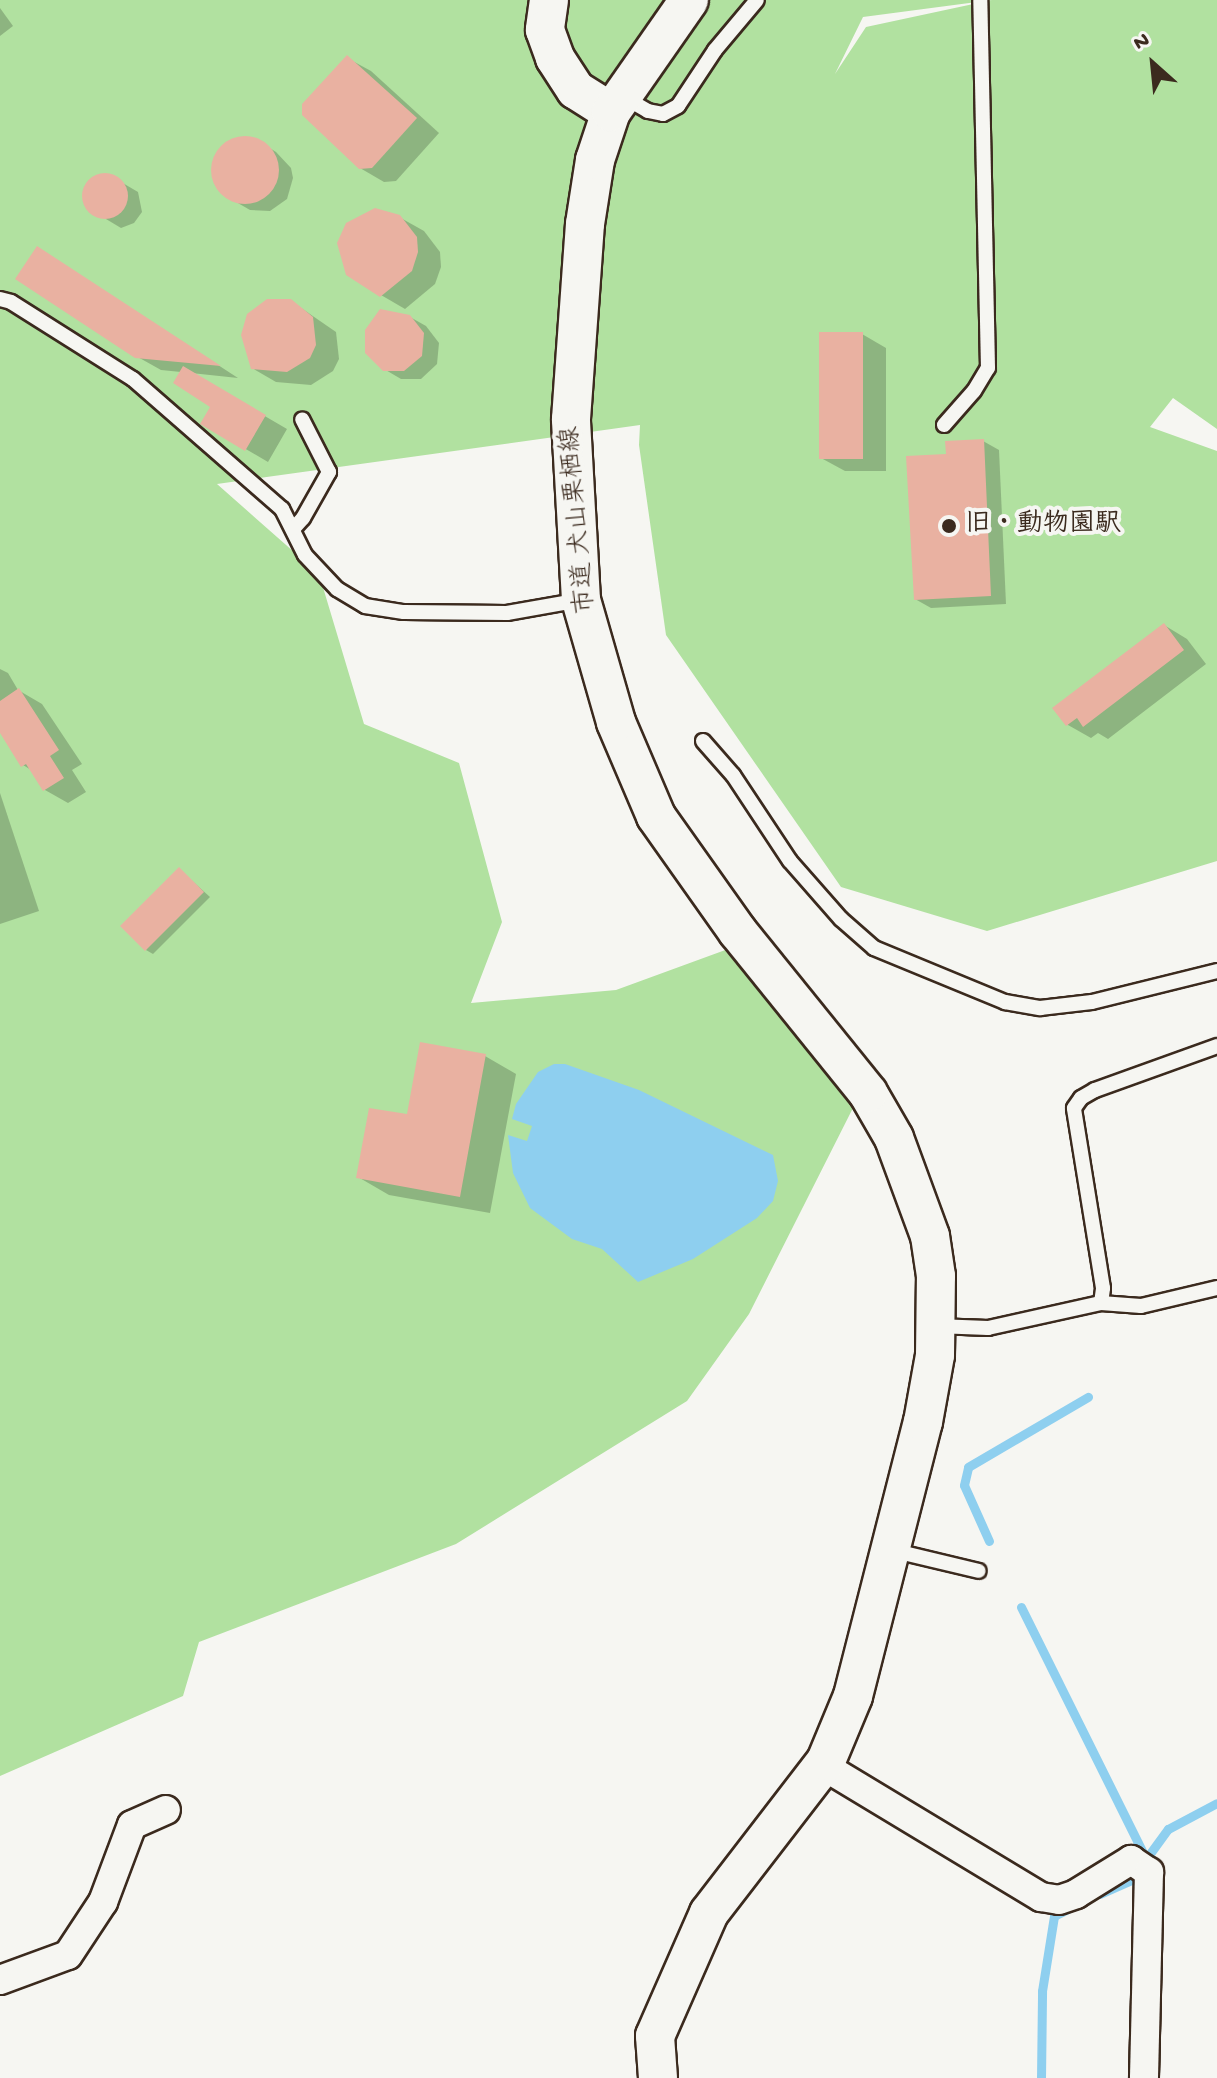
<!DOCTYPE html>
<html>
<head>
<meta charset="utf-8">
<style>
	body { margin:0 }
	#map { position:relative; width:1217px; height:2078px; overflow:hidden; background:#f6f6f2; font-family:"Gochi Hand","Klee One",sans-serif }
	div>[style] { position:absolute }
	.green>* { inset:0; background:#b1e1a0 }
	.water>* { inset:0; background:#8ecfef }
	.shadow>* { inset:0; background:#0003 }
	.stream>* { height:9px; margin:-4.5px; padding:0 4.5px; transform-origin:4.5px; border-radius:4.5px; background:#8ecfef }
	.building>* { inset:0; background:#e9b1a1 }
	.round { border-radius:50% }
	.roads { filter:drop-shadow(2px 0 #3b2a1e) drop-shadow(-2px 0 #3b2a1e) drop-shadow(0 2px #3b2a1e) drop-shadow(0 -2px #3b2a1e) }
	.lane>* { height:14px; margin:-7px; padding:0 7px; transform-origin:7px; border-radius:7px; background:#f6f6f2 }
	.street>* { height:28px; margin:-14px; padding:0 14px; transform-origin:14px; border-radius:14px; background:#f6f6f2 }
	.secondary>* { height:38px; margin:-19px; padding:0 19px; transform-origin:19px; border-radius:19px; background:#f6f6f2 }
	.dots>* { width:22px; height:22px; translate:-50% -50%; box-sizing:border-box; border:4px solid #f6f6f2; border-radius:50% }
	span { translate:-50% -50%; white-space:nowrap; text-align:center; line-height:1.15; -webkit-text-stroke:8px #f6f6f2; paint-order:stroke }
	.street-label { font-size:26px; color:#3b2a1e }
	.poi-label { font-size:26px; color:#3b2a1e; font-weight:700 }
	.left { translate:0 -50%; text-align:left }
	.north { position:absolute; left:1113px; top:24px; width:80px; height:80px; -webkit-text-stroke:6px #f6f6f2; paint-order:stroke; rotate:333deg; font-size:22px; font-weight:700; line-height:32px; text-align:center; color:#3b2a1e }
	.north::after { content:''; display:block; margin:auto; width:28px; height:36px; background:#3b2a1e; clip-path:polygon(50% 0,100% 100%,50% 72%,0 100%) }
</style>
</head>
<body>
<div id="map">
	<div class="green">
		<i style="clip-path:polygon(evenodd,0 0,1217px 0,1217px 429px,1173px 398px,1150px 427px,1217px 451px,1217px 861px,987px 931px,841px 887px,666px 635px,639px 445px,640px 425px,217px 484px,319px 574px,364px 724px,459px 763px,502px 922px,471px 1003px,616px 990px,739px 945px,857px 1100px,749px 1314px,687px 1401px,456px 1544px,199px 1642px,183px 1696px,0 1776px,0 0,992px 0,866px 27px,835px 74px,863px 17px,992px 0)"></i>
	</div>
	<div class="water">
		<i style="clip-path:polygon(554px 1064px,565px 1064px,639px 1090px,773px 1155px,778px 1181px,773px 1201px,757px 1218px,693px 1259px,638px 1282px,602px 1249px,572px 1239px,530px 1208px,513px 1173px,508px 1135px,527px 1141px,532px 1126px,512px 1119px,516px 1104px,538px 1072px)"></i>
	</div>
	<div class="shadow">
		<i style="clip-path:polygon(0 8px,13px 26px,0 36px)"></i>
		<i style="clip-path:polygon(347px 58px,371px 71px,439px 133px,396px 181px,384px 182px,360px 168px)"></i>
		<i style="clip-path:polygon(238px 139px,260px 142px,276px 152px,291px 168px,293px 178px,287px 199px,270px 211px,250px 210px,224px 195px,214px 178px,213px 168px,220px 150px)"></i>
		<i style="clip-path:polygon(109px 175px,138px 192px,142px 212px,134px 223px,121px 228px,86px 207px,84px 194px,89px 181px)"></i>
		<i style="clip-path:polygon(399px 217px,424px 231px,440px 252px,441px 267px,435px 284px,405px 309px,381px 295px)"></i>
		<i style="clip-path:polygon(38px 248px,238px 378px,191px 373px,287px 429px,268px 462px,203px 424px,213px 407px,181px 372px,161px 370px,136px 356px)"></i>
		<i style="clip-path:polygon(291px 301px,336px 332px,339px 359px,333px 371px,311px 385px,276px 382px,252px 368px)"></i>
		<i style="clip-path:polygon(410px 317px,426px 326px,439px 343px,437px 364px,421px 379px,401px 379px,384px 369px)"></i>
		<i style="clip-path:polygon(862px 334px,886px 348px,886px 471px,845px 471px,821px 458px)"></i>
		<i style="clip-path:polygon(983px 441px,999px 450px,1006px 604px,931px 608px,915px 599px,948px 456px)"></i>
		<i style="clip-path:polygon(1164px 625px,1187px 639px,1206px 664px,1108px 739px,1098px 733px,1091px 738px,1068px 725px,1055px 708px)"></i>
		<i style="clip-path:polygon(0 669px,8px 673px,18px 690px,42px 704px,82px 764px,72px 770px,86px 792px,68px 803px,45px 790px,33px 771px,23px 765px,0 729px)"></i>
		<i style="clip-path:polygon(0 793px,39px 911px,0 924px)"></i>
		<i style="clip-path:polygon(179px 869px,210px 897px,153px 954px,146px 950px)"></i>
		<i style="clip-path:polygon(485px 1056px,516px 1074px,490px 1213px,389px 1195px,358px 1177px,409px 1116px)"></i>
	</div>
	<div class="stream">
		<i style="left:989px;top:1541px;width:61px;rotate:-114.1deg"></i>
		<i style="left:964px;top:1485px;width:18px;rotate:-77deg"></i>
		<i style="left:968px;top:1467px;width:139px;rotate:-30.3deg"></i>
		<i style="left:1021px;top:1607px;width:281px;rotate:63.6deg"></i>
		<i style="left:1146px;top:1859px;width:37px;rotate:-54deg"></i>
		<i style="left:1168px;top:1829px;width:55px;rotate:-28deg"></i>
		<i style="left:1100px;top:1894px;width:36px;rotate:-24deg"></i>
		<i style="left:1041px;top:2078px;width:87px;rotate:-89.3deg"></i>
		<i style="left:1042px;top:1991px;width:76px;rotate:-80.9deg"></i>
		<i style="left:1054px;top:1916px;width:16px;rotate:-27deg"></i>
	</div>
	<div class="building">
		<i style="clip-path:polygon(347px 55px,417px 118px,372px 168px,359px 169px,302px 115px,302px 104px)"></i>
		<i class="round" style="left:211px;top:136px;width:68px;height:68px"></i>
		<i class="round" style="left:82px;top:173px;width:46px;height:46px"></i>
		<i style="clip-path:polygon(375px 208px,400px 215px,417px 237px,418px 252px,412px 271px,380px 297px,346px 275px,337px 243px,346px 223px)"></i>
		<i style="clip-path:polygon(37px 246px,221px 366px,135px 358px,15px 279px)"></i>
		<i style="clip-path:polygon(267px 299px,291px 299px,313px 317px,316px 345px,310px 358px,287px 372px,251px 369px,241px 335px,247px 314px)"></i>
		<i style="clip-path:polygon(380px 309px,410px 315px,424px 333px,422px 356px,404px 371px,383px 371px,365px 353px,365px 330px)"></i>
		<i style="clip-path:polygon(819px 332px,863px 332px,863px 459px,819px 459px)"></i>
		<i style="clip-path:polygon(183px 366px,266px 415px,245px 451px,200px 424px,210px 407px,173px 383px)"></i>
		<i style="clip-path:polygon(984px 439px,991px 596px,914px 600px,906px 456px,946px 454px,945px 441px)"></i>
		<i style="clip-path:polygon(1164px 623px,1184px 650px,1083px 727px,1077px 718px,1066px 726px,1052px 708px)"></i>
		<i style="clip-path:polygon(19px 688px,59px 750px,50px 756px,64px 778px,43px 791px,26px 764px,21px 767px,0 733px,0 701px)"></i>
		<i style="clip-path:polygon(179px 867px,204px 892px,145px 951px,120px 926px)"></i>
		<i style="clip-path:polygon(420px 1042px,486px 1054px,460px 1197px,356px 1178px,369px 1108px,407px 1114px)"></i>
	</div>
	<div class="roads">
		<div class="lane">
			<i style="left:622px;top:96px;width:30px;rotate:30deg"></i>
			<i style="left:648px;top:111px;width:15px;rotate:11deg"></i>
			<i style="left:663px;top:114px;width:17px;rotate:-28deg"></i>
			<i style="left:678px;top:106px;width:67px;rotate:-56.5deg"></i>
			<i style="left:715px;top:50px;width:65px;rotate:-50deg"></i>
			<i style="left:0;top:299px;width:11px;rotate:15deg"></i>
			<i style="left:11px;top:302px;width:144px;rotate:32.3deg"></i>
			<i style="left:133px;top:379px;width:198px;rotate:41.1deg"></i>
			<i style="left:282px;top:509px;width:51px;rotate:63.4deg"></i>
			<i style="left:305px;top:555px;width:47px;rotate:46.7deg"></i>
			<i style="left:337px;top:589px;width:33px;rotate:31deg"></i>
			<i style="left:365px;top:606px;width:39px;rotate:9deg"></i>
			<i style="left:404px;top:612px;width:103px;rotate:0.6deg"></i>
			<i style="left:507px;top:613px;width:74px;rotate:-10.1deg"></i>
			<i style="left:944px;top:425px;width:45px;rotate:-48.6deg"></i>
			<i style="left:974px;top:391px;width:27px;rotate:-59deg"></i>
			<i style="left:988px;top:368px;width:368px;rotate:-91.2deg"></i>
			<i style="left:294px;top:528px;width:13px;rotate:-48deg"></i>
			<i style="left:303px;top:518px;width:53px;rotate:-60.5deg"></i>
			<i style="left:329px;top:472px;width:59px;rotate:-117deg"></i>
			<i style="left:703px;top:741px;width:45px;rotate:48.6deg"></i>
			<i style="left:733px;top:775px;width:103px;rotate:56.5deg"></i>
			<i style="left:790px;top:861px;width:77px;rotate:48.7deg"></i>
			<i style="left:841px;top:919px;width:44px;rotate:41.3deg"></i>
			<i style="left:874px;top:948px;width:142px;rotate:22.4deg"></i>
			<i style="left:1005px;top:1002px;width:36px;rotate:10deg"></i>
			<i style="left:1040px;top:1008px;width:52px;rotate:-6.6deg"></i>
			<i style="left:1092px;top:1002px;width:129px;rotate:-13.9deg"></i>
			<i style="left:1101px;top:1303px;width:15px;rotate:-82deg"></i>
			<i style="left:1103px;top:1288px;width:182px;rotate:-99.2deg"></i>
			<i style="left:1074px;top:1108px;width:12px;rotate:-55deg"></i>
			<i style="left:1081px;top:1098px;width:16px;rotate:-30deg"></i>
			<i style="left:1095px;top:1090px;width:130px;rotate:-19.8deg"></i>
			<i style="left:936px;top:1326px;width:52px;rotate:2.2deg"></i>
			<i style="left:988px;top:1328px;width:116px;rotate:-12.5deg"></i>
			<i style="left:1101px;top:1303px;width:40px;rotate:4.3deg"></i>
			<i style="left:1141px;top:1306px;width:78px;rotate:-13.3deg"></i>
			<i style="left:891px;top:1550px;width:90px;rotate:13.4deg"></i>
		</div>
		<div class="street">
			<i style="left:822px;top:1765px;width:256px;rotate:31.1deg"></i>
			<i style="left:1041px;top:1897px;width:18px;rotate:9deg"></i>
			<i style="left:1059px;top:1900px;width:18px;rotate:-19deg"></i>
			<i style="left:1076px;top:1894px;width:65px;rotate:-31.7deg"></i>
			<i style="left:1131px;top:1860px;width:22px;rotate:34deg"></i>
			<i style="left:1149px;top:1872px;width:206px;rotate:91.4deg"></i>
			<i style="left:0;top:1980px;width:72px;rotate:-20.2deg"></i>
			<i style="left:68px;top:1955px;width:64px;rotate:-56.6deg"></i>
			<i style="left:103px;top:1902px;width:82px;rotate:-69.4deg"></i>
			<i style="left:132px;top:1825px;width:37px;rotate:-24deg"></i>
		</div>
		<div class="secondary">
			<i style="left:549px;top:0;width:30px;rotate:98deg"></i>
			<i style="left:545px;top:30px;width:30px;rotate:70deg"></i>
			<i style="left:555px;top:58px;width:38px;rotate:57deg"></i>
			<i style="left:576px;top:90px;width:41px;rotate:32.2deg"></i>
			<i style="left:658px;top:2078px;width:42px;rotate:-94.1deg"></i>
			<i style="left:655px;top:2036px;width:134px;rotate:-66.3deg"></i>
			<i style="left:709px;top:1913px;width:192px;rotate:-52.4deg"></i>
			<i style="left:826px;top:1761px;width:70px;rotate:-67.4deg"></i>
			<i style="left:853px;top:1696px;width:283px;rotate:-75.7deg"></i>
			<i style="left:923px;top:1422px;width:68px;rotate:-79.8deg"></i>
			<i style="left:935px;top:1355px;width:79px;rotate:-89.3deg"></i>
			<i style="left:936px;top:1276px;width:40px;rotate:-98.5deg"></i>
			<i style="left:930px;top:1236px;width:104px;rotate:-110.2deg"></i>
			<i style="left:894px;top:1138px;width:52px;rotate:-120deg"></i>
			<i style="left:868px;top:1093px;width:207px;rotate:-128.9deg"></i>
			<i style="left:738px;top:932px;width:142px;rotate:-125.3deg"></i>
			<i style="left:656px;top:816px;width:102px;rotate:-113.1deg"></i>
			<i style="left:616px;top:722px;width:127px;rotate:-106deg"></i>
			<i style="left:581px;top:600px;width:181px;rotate:-93.2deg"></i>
			<i style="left:571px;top:419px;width:196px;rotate:-85.9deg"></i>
			<i style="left:585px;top:224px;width:65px;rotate:-81.1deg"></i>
			<i style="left:595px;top:160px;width:51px;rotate:-71.6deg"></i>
			<i style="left:611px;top:112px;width:136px;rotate:-55.1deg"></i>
		</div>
	</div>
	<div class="dots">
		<i style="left:949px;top:526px;background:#3b2a1e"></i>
	</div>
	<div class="street-label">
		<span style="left:580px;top:520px;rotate:-95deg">市道 犬山栗栖線</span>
	</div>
	<div class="poi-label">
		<span class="left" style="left:965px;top:526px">旧・動物園駅</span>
	</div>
	<div class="north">N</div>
</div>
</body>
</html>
